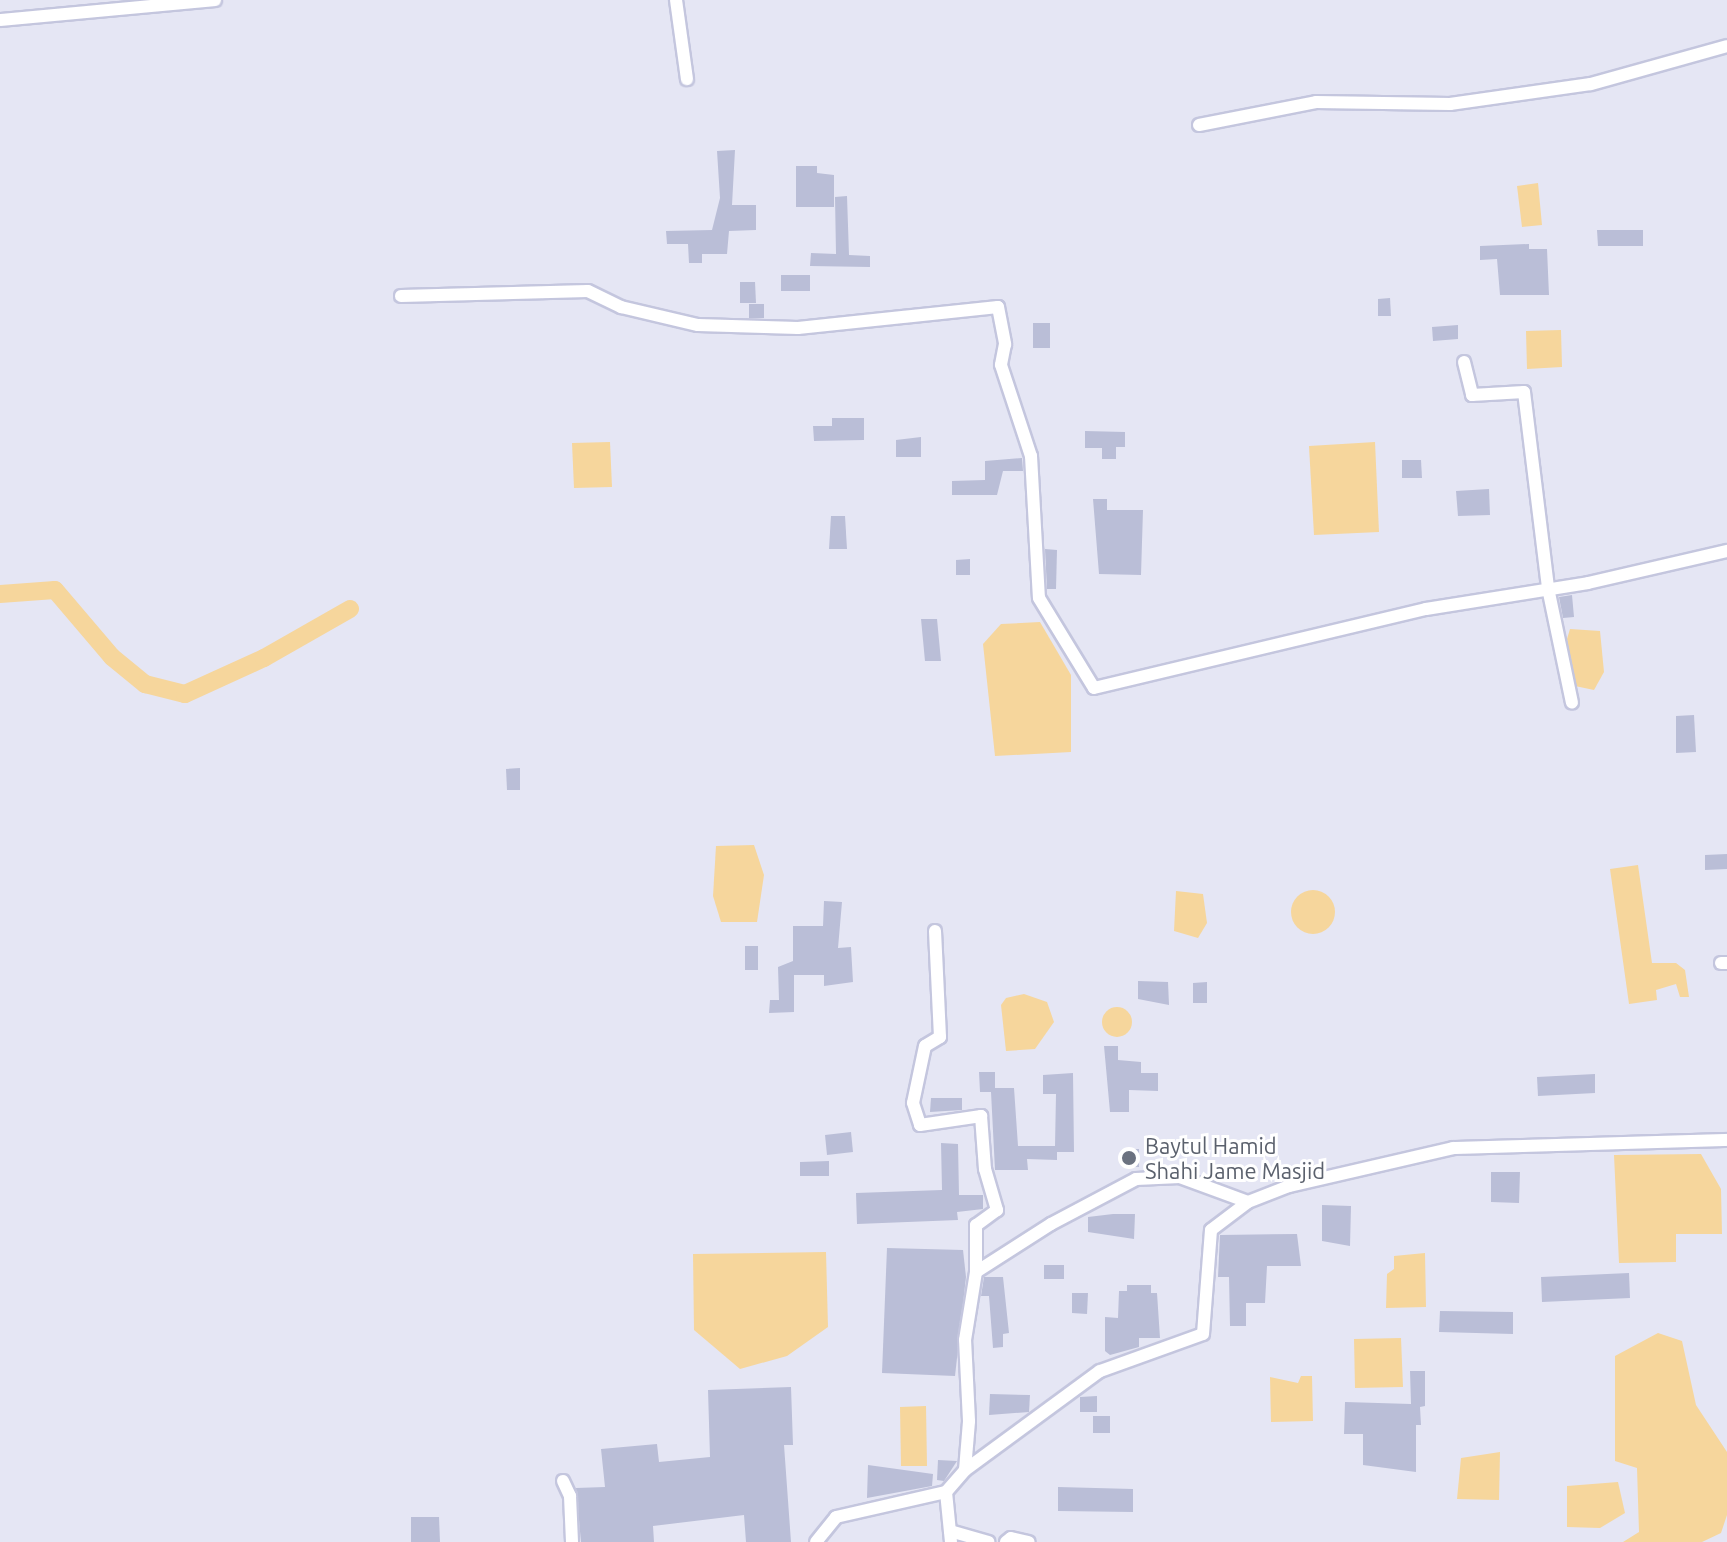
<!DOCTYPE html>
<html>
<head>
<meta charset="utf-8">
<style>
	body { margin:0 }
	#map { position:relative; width:1727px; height:1542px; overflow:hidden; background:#e5e6f4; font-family:Ubuntu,sans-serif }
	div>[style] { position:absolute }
	.water>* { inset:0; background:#f6d69c }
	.round { border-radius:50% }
	.canal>* { height:18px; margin:-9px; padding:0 9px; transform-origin:9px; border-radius:9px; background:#f6d69c }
	.building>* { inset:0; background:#babed7 }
	.roads { filter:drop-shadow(2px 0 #c4c6de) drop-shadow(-2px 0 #c4c6de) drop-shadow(0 2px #c4c6de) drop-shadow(0 -2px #c4c6de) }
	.street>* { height:12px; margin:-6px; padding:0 6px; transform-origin:6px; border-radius:6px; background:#fff }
	.dots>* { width:22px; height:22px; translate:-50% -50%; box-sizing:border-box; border:4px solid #fff; border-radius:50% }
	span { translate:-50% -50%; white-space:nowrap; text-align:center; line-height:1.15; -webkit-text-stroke:6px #fff; paint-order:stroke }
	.worship-label { font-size:22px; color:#5b616d }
	.left { translate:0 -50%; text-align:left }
</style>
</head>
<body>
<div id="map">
	<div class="water">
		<i style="clip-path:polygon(1538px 183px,1542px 225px,1522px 227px,1517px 186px)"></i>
		<i style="clip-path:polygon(1561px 330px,1562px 367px,1527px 369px,1526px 331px)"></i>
		<i style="clip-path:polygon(610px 442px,612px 487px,574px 488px,572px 443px)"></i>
		<i style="clip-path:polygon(1375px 442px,1379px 532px,1314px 535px,1309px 446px)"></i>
		<i style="clip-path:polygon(1040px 622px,1071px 675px,1071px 752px,995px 756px,983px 644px,1001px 624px)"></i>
		<i style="clip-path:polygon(1570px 629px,1600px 631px,1604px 672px,1594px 690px,1575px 686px,1567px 639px)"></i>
		<i style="clip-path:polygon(754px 845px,764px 875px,757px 922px,721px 922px,713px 896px,716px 846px)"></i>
		<i style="clip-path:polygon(1638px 865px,1652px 963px,1676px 963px,1685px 970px,1689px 997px,1680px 997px,1676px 984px,1656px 990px,1657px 1000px,1629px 1004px,1610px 869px)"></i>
		<i class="round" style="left:1291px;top:890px;width:44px;height:44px"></i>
		<i style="clip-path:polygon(1176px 891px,1203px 894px,1207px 923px,1198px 938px,1174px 931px)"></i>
		<i style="clip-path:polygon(1024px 994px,1047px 1002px,1054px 1022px,1035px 1049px,1006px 1051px,1001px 1005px,1006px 998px)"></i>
		<i class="round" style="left:1102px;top:1007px;width:30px;height:30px"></i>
		<i style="clip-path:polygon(1701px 1154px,1721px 1189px,1722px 1234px,1676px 1234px,1676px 1262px,1619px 1263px,1614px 1155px)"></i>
		<i style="clip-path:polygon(826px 1252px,828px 1327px,787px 1356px,740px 1369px,694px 1330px,693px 1254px)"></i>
		<i style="clip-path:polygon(1425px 1253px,1426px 1307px,1386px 1308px,1387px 1274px,1394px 1269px,1394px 1256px)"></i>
		<i style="clip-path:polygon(1658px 1333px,1682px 1341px,1696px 1405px,1727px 1452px,1727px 1515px,1721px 1533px,1702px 1542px,1623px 1542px,1639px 1532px,1637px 1468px,1615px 1461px,1615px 1356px)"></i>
		<i style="clip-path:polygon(1401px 1338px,1403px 1387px,1355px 1388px,1354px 1339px)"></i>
		<i style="clip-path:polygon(1301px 1376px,1312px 1376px,1313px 1421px,1271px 1422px,1270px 1377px,1298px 1383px)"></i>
		<i style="clip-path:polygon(926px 1406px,927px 1466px,901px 1466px,900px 1407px)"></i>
		<i style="clip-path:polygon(1500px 1452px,1499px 1500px,1457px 1499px,1461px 1458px)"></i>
		<i style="clip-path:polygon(1618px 1482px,1625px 1513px,1600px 1528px,1567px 1527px,1567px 1486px)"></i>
	</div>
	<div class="canal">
		<i style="left:0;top:594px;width:55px;rotate:-4.2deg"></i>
		<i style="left:55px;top:590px;width:88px;rotate:49.6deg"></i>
		<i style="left:112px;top:657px;width:43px;rotate:39.3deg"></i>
		<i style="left:145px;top:684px;width:41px;rotate:14deg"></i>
		<i style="left:185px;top:694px;width:87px;rotate:-24.5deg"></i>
		<i style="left:264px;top:658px;width:99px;rotate:-29.7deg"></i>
	</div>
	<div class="building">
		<i style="clip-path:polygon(735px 150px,732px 205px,756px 205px,756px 230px,729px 231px,727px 254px,702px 254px,702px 263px,689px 263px,688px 244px,667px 244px,666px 231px,712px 230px,720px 198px,717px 151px)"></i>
		<i style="clip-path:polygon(796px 166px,817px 166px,817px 173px,834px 175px,834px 207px,796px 207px)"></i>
		<i style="clip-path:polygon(847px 196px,849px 255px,870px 256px,870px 267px,810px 266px,811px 253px,836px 254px,835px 197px)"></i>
		<i style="clip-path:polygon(1597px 230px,1643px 230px,1643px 246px,1598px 246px)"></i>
		<i style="clip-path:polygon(1529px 244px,1529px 249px,1547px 249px,1549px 295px,1500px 295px,1497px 259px,1480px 260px,1480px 246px)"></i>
		<i style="clip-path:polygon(781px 275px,810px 275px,810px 291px,781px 291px)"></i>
		<i style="clip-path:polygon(740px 282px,755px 282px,756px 303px,740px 303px)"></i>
		<i style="clip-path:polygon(1390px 298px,1391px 316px,1378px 316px,1378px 299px)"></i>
		<i style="clip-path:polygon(749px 304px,764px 304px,764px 318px,749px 318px)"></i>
		<i style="clip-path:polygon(1033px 323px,1050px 323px,1050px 348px,1033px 348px)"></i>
		<i style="clip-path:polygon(1458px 325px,1458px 339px,1433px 341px,1432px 327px)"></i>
		<i style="clip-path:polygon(832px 418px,864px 418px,864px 440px,814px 441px,813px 426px,832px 426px)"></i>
		<i style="clip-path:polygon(1085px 431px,1125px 432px,1125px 447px,1116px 447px,1116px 459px,1102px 459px,1102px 448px,1085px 448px)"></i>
		<i style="clip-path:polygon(921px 437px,921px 457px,896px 457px,896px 440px)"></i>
		<i style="clip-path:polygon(1022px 458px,1023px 471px,1003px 471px,997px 495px,952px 495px,952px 481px,985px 480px,985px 461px)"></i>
		<i style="clip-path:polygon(1402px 460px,1421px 460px,1422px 478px,1402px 478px)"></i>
		<i style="clip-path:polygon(1489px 489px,1490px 515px,1458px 516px,1456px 491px)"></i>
		<i style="clip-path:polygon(1093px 499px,1107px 499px,1107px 510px,1143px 510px,1141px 575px,1099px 574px)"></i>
		<i style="clip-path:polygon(831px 516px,845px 516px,847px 549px,829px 549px)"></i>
		<i style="clip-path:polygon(1045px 549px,1057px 550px,1056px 589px,1047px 589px)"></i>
		<i style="clip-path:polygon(970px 559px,970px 575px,956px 575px,956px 560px)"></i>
		<i style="clip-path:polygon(1572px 595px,1574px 617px,1563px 618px,1559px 597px)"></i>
		<i style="clip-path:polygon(921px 619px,937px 619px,941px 661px,925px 661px)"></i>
		<i style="clip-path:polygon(1694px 715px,1696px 752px,1676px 753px,1676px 716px)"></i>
		<i style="clip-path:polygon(520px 768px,520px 790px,507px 790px,506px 769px)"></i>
		<i style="clip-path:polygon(1727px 854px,1727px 869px,1705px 870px,1705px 855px)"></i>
		<i style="clip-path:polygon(824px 901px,842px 902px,838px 948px,851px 947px,853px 982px,824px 986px,824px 975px,794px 975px,794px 1012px,769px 1013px,770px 1000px,779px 1000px,778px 967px,793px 961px,793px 926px,823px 926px)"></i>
		<i style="clip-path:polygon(745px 946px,758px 946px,758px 970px,745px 970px)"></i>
		<i style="clip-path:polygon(1138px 981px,1168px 982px,1169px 1005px,1138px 999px)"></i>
		<i style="clip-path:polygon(1207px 982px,1207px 1003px,1193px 1003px,1193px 983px)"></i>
		<i style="clip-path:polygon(1104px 1046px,1118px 1046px,1118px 1060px,1141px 1062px,1141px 1073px,1158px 1073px,1158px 1091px,1129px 1090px,1129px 1112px,1110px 1112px)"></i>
		<i style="clip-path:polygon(979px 1072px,995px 1072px,995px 1088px,1014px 1088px,1018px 1146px,1055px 1146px,1056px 1094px,1043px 1094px,1043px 1075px,1073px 1073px,1074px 1152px,1057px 1152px,1057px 1160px,1027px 1159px,1028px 1170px,995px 1170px,991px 1092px,980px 1092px)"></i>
		<i style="clip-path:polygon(1595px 1074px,1595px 1093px,1538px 1096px,1537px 1077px)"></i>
		<i style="clip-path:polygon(931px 1098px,962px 1098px,962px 1110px,930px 1112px)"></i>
		<i style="clip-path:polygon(851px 1132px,853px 1152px,827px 1155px,825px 1135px)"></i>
		<i style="clip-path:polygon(941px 1143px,958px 1144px,959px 1195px,983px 1195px,983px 1209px,957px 1212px,958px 1220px,857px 1224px,856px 1193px,942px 1190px)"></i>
		<i style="clip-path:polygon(1124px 1149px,1139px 1149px,1139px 1167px,1124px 1167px)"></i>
		<i style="clip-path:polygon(829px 1161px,829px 1176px,800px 1176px,800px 1162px)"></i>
		<i style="clip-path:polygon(1491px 1172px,1520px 1172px,1519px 1203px,1491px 1202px)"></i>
		<i style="clip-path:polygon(1322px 1205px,1351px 1206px,1350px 1246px,1322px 1241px)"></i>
		<i style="clip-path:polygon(1113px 1214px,1135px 1214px,1134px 1239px,1088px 1232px,1088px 1217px)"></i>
		<i style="clip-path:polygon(1297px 1234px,1301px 1266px,1267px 1266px,1265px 1303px,1246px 1303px,1246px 1326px,1230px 1326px,1229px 1277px,1218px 1277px,1220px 1235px)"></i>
		<i style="clip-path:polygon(887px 1248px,963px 1250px,966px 1277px,955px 1376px,882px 1373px)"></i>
		<i style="clip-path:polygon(1044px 1265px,1064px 1265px,1064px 1279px,1044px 1279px)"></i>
		<i style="clip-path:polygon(1629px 1273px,1630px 1298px,1542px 1302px,1541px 1277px)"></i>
		<i style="clip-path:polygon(984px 1277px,1003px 1277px,1009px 1333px,1003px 1334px,1003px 1347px,993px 1348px,989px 1296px,981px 1296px)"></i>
		<i style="clip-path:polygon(1127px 1285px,1151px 1285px,1151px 1293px,1157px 1293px,1160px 1338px,1139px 1338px,1139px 1347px,1110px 1355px,1105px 1351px,1105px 1317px,1118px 1318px,1119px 1291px,1127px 1291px)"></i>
		<i style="clip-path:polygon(1072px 1293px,1088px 1293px,1087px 1314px,1072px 1313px)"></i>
		<i style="clip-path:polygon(1440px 1311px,1513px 1312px,1513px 1334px,1439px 1332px)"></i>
		<i style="clip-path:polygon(1410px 1371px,1425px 1371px,1425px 1406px,1420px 1407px,1421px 1425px,1416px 1425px,1416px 1472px,1363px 1465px,1363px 1434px,1344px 1434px,1345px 1402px,1411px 1404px)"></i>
		<i style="clip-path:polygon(791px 1387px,793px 1445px,784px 1445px,791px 1542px,746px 1542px,744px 1515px,653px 1526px,654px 1542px,581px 1542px,576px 1488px,605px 1487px,601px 1449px,657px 1444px,659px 1462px,710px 1457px,708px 1390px)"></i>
		<i style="clip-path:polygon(990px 1394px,1030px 1395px,1029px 1412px,989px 1415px)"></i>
		<i style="clip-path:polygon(1097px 1396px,1097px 1412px,1080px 1412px,1080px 1397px)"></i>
		<i style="clip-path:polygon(1093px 1416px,1110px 1416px,1110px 1433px,1093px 1433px)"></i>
		<i style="clip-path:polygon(938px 1460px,957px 1461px,944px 1481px,937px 1480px)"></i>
		<i style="clip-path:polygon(868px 1465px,933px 1474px,932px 1486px,867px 1498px)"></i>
		<i style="clip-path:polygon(1058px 1487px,1133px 1489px,1133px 1512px,1058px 1511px)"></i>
		<i style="clip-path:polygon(411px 1517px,439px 1517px,440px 1542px,411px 1542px)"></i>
	</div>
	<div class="roads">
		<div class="street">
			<i style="left:676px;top:0;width:80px;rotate:82.1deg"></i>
			<i style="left:0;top:20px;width:216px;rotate:-5.3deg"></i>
			<i style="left:1199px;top:125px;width:119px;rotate:-11.1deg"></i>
			<i style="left:1316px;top:102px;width:134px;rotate:0.9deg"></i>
			<i style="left:1450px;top:104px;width:142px;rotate:-8.1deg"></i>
			<i style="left:1591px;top:84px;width:141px;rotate:-15.6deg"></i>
			<i style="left:401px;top:296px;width:187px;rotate:-1.5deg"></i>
			<i style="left:588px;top:291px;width:37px;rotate:26deg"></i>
			<i style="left:621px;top:307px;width:79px;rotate:13.2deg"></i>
			<i style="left:698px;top:325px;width:100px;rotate:1.7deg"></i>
			<i style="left:798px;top:328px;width:201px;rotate:-6deg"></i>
			<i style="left:998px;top:307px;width:38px;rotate:79deg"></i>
			<i style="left:1005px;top:344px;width:21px;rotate:101deg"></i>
			<i style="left:1001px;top:365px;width:96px;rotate:71.8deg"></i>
			<i style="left:1031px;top:456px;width:142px;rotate:86.8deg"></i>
			<i style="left:1039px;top:598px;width:105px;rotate:58.6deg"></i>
			<i style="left:1094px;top:688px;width:341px;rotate:-13.4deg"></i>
			<i style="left:1426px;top:609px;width:164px;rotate:-9.1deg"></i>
			<i style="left:1588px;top:583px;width:143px;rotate:-13deg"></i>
			<i style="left:1464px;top:362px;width:34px;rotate:76deg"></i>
			<i style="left:1472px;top:395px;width:52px;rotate:-3.3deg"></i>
			<i style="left:1524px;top:392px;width:197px;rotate:83deg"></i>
			<i style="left:1548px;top:588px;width:117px;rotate:78.2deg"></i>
			<i style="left:935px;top:931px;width:106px;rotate:87.3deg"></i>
			<i style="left:940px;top:1037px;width:17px;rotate:149deg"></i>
			<i style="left:925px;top:1046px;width:58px;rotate:101.9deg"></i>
			<i style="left:913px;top:1103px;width:23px;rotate:72deg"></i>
			<i style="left:920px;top:1125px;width:62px;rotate:-8.4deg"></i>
			<i style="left:981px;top:1116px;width:53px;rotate:85.7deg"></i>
			<i style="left:985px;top:1169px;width:43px;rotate:73.7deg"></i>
			<i style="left:997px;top:1210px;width:26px;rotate:144deg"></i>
			<i style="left:976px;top:1225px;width:47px;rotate:90deg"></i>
			<i style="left:976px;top:1272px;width:89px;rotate:-32.6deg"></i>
			<i style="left:1051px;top:1224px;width:96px;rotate:-27.9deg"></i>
			<i style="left:1136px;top:1179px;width:44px;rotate:-2.6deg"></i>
			<i style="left:1180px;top:1177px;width:72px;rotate:20.2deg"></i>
			<i style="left:1721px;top:963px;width:6px"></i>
			<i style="left:965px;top:1470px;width:49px;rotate:-85.3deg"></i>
			<i style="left:969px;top:1421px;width:81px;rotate:-92.8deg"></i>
			<i style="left:965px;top:1340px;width:69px;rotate:-80.8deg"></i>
			<i style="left:563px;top:1481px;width:17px;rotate:65deg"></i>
			<i style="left:570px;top:1496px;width:46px;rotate:87.5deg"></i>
			<i style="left:946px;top:1492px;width:50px;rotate:84.3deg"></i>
			<i style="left:950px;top:1531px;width:40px;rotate:16deg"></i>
			<i style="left:816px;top:1542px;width:32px;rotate:-51deg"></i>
			<i style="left:836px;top:1517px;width:113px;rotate:-12.8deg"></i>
			<i style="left:946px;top:1492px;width:29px;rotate:-49deg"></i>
			<i style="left:965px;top:1470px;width:167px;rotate:-36.3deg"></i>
			<i style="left:1100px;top:1371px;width:109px;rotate:-19.8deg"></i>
			<i style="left:1203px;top:1334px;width:104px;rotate:-85.6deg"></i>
			<i style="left:1211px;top:1230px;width:46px;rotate:-37.1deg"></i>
			<i style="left:1248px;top:1202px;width:44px;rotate:-21.3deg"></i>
			<i style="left:1289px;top:1186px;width:168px;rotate:-13deg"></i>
			<i style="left:1453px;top:1148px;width:274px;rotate:-1.7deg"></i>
			<i style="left:1006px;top:1542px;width:6px;rotate:-39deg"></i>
			<i style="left:1011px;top:1538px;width:18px;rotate:13deg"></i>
		</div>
	</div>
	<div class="dots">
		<i style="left:1129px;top:1158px;background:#6b7280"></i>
	</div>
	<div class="worship-label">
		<span class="left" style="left:1145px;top:1158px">Baytul Hamid<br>Shahi Jame Masjid</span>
	</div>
</div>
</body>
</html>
